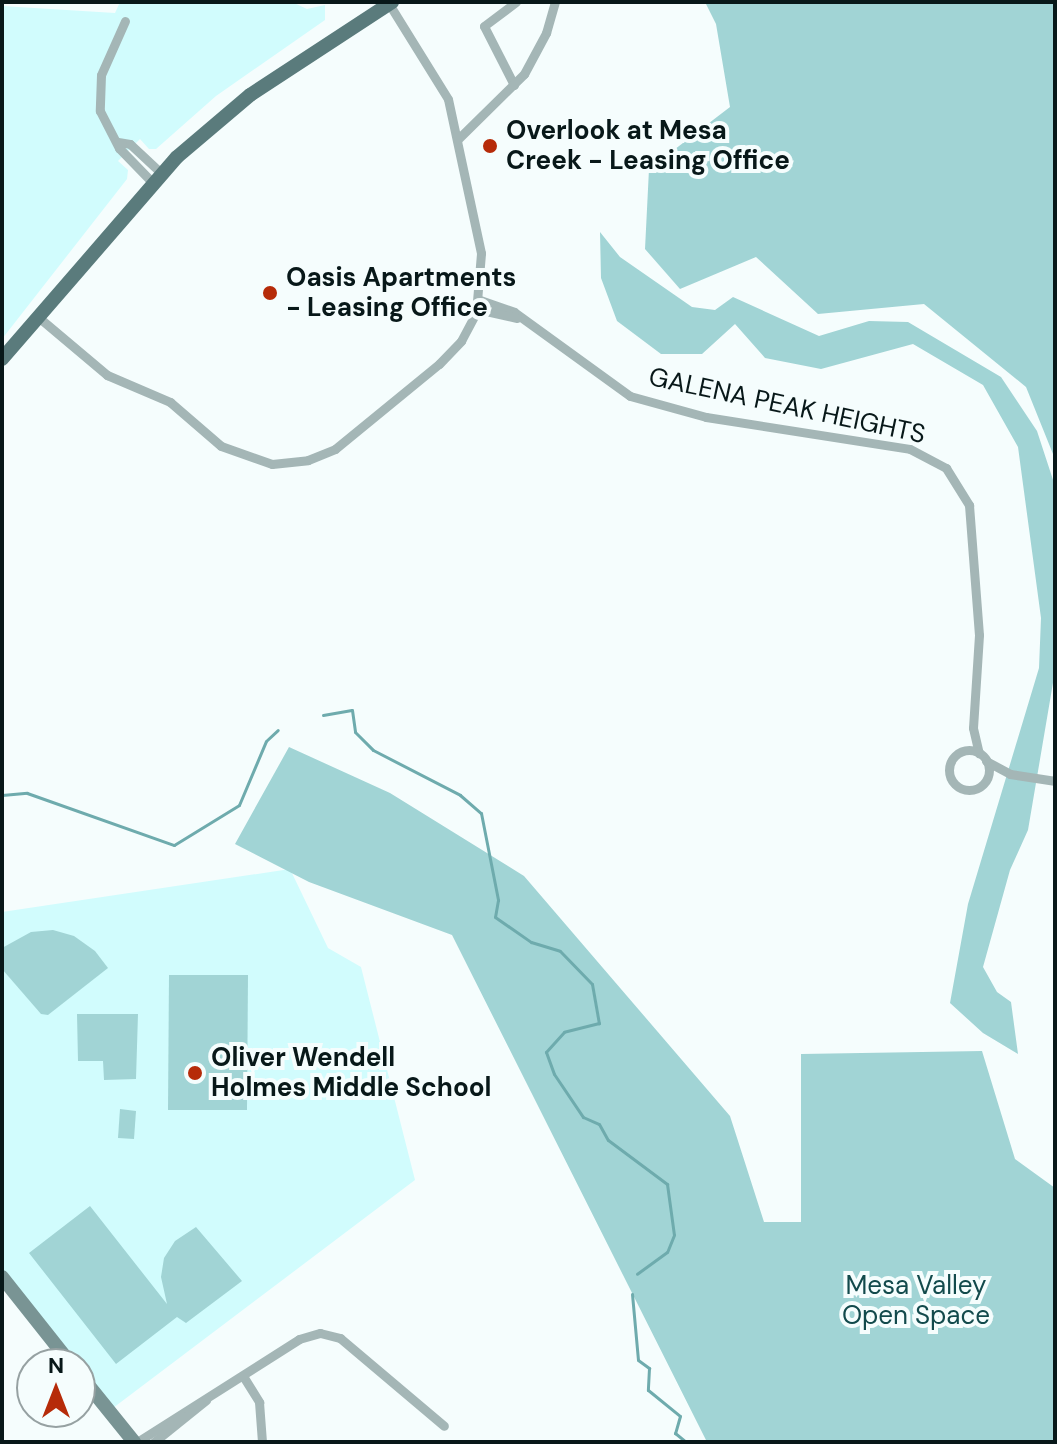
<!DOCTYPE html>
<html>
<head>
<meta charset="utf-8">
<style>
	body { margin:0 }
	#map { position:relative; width:1057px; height:1444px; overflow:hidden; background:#f5fdfd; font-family:"DM Sans",sans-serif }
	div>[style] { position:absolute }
	.built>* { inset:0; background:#d1fcfd }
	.green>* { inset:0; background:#a1d4d5 }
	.stream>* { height:3px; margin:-1.5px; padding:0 1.5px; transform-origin:1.5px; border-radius:1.5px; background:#6eabad }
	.minor>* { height:9px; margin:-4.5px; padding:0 4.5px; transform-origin:4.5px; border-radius:4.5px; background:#a4b6b6 }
	.minor>.ring { margin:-4.5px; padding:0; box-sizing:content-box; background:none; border:9px solid #a4b6b6; border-radius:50% }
	.secondary>* { height:14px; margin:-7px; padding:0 7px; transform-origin:7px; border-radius:7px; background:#799494 }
	.primary>* { height:14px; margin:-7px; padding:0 7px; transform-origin:7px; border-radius:7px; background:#5a7b7c }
	.dots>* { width:22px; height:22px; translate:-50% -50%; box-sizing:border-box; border:4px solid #f5fdfd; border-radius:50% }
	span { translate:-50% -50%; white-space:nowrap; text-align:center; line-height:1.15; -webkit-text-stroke:8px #f5fdfd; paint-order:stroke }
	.poi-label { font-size:26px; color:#081819; font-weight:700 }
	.left { translate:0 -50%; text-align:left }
	.street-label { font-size:26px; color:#081819 }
	.park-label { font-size:26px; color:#124a4c }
	.frame { position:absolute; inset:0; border:4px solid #081819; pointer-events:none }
	.north { position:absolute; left:16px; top:1348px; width:80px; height:80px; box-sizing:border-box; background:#f5fdfd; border:2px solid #96a1a2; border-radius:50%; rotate:0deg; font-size:22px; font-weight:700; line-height:32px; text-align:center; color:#081819 }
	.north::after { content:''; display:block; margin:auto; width:28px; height:36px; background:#b62b09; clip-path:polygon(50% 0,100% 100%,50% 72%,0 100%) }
</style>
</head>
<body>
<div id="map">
	<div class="built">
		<i style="clip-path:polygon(120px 2px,292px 2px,307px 9px,325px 5px,325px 20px,216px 96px,156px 149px,149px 149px,140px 139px,118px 161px,128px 170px,127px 179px,2px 339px,2px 6px,115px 13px)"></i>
		<i style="clip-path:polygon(290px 869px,328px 948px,361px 967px,415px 1180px,113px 1408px,2px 1268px,2px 912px)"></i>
	</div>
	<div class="green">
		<i style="clip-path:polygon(705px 2px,1055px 2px,1055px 459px,1026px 387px,924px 304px,818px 314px,756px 257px,680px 289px,645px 249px,649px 169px,730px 107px,716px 24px)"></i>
		<i style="clip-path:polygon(600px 232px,620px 257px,692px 307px,715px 310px,733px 297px,819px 336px,869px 321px,908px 322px,1001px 377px,1037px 431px,1055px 486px,1055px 671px,1028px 830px,1010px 870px,983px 967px,997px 992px,1011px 1002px,1018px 1054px,983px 1033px,950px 1003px,968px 904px,1039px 668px,1041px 618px,1018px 447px,983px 385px,913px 344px,821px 369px,765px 358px,735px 324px,702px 354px,661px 354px,617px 321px,601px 278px)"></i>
		<i style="clip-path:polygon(289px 747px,390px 793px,524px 876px,730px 1116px,764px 1222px,801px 1222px,801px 1054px,982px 1051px,1015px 1159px,1055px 1188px,1055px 1442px,707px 1442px,452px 935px,309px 882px,235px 844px)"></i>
		<i style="clip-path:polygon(31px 932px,53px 930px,74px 936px,95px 951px,108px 968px,48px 1015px,41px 1014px,2px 969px,2px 948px)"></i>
		<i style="clip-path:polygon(169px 975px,248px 975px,247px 1110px,168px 1110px)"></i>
		<i style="clip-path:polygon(77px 1014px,138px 1014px,136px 1079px,104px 1080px,103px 1061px,78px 1061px)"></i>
		<i style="clip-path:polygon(120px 1109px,136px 1111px,134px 1139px,118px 1138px)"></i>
		<i style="clip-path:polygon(90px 1206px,167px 1304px,161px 1277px,164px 1258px,175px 1241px,196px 1227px,242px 1281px,186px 1323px,177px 1317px,116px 1364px,29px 1253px)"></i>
	</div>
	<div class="stream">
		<i style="left:323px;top:715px;width:29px;rotate:-10deg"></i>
		<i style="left:352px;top:710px;width:22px;rotate:82deg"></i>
		<i style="left:355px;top:732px;width:25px;rotate:45deg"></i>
		<i style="left:373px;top:750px;width:98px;rotate:27.3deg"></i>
		<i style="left:460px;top:795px;width:28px;rotate:41deg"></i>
		<i style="left:481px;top:813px;width:89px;rotate:78.9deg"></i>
		<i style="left:498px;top:900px;width:17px;rotate:100deg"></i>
		<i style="left:495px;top:917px;width:44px;rotate:34.8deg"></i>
		<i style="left:531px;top:942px;width:30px;rotate:17deg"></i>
		<i style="left:560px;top:951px;width:46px;rotate:45.9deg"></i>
		<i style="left:592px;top:984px;width:40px;rotate:80deg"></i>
		<i style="left:599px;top:1023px;width:36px;rotate:166deg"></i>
		<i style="left:564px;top:1032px;width:27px;rotate:132deg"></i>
		<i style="left:546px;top:1052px;width:23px;rotate:70deg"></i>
		<i style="left:554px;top:1074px;width:52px;rotate:56deg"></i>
		<i style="left:583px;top:1117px;width:17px;rotate:24deg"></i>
		<i style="left:599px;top:1124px;width:18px;rotate:61deg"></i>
		<i style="left:608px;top:1140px;width:74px;rotate:36.7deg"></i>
		<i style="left:667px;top:1184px;width:51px;rotate:82.2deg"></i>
		<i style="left:674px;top:1235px;width:18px;rotate:112deg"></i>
		<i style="left:667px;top:1252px;width:37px;rotate:144deg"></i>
		<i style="left:2px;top:795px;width:25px;rotate:-5deg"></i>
		<i style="left:27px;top:793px;width:156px;rotate:19.5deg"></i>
		<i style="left:174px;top:845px;width:76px;rotate:-31.6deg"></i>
		<i style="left:239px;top:805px;width:69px;rotate:-67.1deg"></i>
		<i style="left:266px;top:741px;width:16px;rotate:-43deg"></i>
		<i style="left:632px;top:1294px;width:66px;rotate:84.8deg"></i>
		<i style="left:638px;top:1360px;width:14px;rotate:36deg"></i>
		<i style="left:649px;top:1368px;width:22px;rotate:93deg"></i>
		<i style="left:648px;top:1390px;width:41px;rotate:39.1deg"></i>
		<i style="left:680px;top:1416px;width:18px;rotate:106deg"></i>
		<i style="left:675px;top:1433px;width:14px;rotate:39deg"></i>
	</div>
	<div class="minor">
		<i style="left:125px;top:21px;width:59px;rotate:114deg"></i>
		<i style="left:101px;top:75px;width:36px;rotate:92deg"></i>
		<i style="left:100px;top:111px;width:42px;rotate:62.8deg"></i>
		<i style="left:119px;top:148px;width:47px;rotate:45.9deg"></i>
		<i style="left:514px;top:85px;width:66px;rotate:-117deg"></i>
		<i style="left:484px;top:26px;width:40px;rotate:-37deg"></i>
		<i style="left:458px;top:139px;width:93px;rotate:-44.6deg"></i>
		<i style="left:524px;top:74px;width:47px;rotate:-61.8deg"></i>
		<i style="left:546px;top:33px;width:32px;rotate:-74deg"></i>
		<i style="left:118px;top:142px;width:12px;rotate:9deg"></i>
		<i style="left:130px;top:144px;width:41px;rotate:43deg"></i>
		<i style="left:480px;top:300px;width:36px;rotate:19deg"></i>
		<i style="left:514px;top:312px;width:143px;rotate:35.9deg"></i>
		<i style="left:630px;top:396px;width:79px;rotate:15.4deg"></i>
		<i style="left:706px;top:417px;width:206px;rotate:8.9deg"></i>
		<i style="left:910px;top:449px;width:41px;rotate:27.8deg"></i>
		<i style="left:946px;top:468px;width:44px;rotate:58.1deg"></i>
		<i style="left:969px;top:505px;width:130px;rotate:85.6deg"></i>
		<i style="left:979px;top:635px;width:93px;rotate:93.7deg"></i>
		<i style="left:973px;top:728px;width:26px;rotate:77deg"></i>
		<i style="left:477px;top:309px;width:41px;rotate:12.7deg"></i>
		<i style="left:37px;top:316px;width:92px;rotate:40.1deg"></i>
		<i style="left:107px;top:375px;width:69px;rotate:23.2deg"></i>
		<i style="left:170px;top:402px;width:67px;rotate:40.8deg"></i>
		<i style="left:221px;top:446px;width:54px;rotate:19.4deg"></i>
		<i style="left:272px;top:464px;width:36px;rotate:-6deg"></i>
		<i style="left:308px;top:460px;width:29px;rotate:-22deg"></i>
		<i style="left:335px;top:449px;width:134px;rotate:-39.3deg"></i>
		<i style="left:439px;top:364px;width:32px;rotate:-46deg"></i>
		<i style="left:461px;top:341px;width:32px;rotate:-62deg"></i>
		<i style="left:476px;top:313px;width:60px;rotate:-85.2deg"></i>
		<i style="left:481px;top:253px;width:157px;rotate:-102.1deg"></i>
		<i style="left:448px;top:99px;width:112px;rotate:-121.8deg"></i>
		<i class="ring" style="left:949px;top:750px;width:31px;height:31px"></i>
		<i style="left:986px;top:761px;width:27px;rotate:28deg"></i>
		<i style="left:1010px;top:774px;width:46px;rotate:8.8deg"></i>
		<i style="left:243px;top:1376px;width:31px;rotate:58deg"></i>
		<i style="left:259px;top:1402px;width:40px;rotate:85.7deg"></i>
		<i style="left:137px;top:1442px;width:192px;rotate:-32.4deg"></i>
		<i style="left:299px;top:1339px;width:22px;rotate:-16deg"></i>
		<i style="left:320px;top:1333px;width:21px;rotate:14deg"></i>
		<i style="left:340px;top:1338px;width:136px;rotate:40.2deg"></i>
		<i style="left:154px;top:1442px;width:67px;rotate:-38.9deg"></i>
	</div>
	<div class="secondary">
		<i style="left:2px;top:1277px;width:111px;rotate:51.6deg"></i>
		<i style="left:80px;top:1375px;width:86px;rotate:51.1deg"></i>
	</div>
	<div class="primary">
		<i style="left:2px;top:359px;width:267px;rotate:-49.1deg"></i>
		<i style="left:177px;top:157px;width:96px;rotate:-40.3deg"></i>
		<i style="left:250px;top:95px;width:170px;rotate:-33.2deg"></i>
	</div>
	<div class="dots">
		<i style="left:490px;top:146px;background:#b62b09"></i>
		<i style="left:270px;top:293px;background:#b62b09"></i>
		<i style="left:195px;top:1073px;background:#b62b09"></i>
	</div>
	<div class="poi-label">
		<span class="left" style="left:506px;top:146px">Overlook at Mesa<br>Creek - Leasing Office</span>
		<span class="left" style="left:286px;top:293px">Oasis Apartments<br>- Leasing Office</span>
		<span class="left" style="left:211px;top:1073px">Oliver Wendell<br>Holmes Middle School</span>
	</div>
	<div class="street-label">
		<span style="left:787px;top:406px;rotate:12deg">GALENA PEAK HEIGHTS</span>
	</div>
	<div class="park-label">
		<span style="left:916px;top:1301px">Mesa Valley<br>Open Space</span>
	</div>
	<div class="frame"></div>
	<div class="north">N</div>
</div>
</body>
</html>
